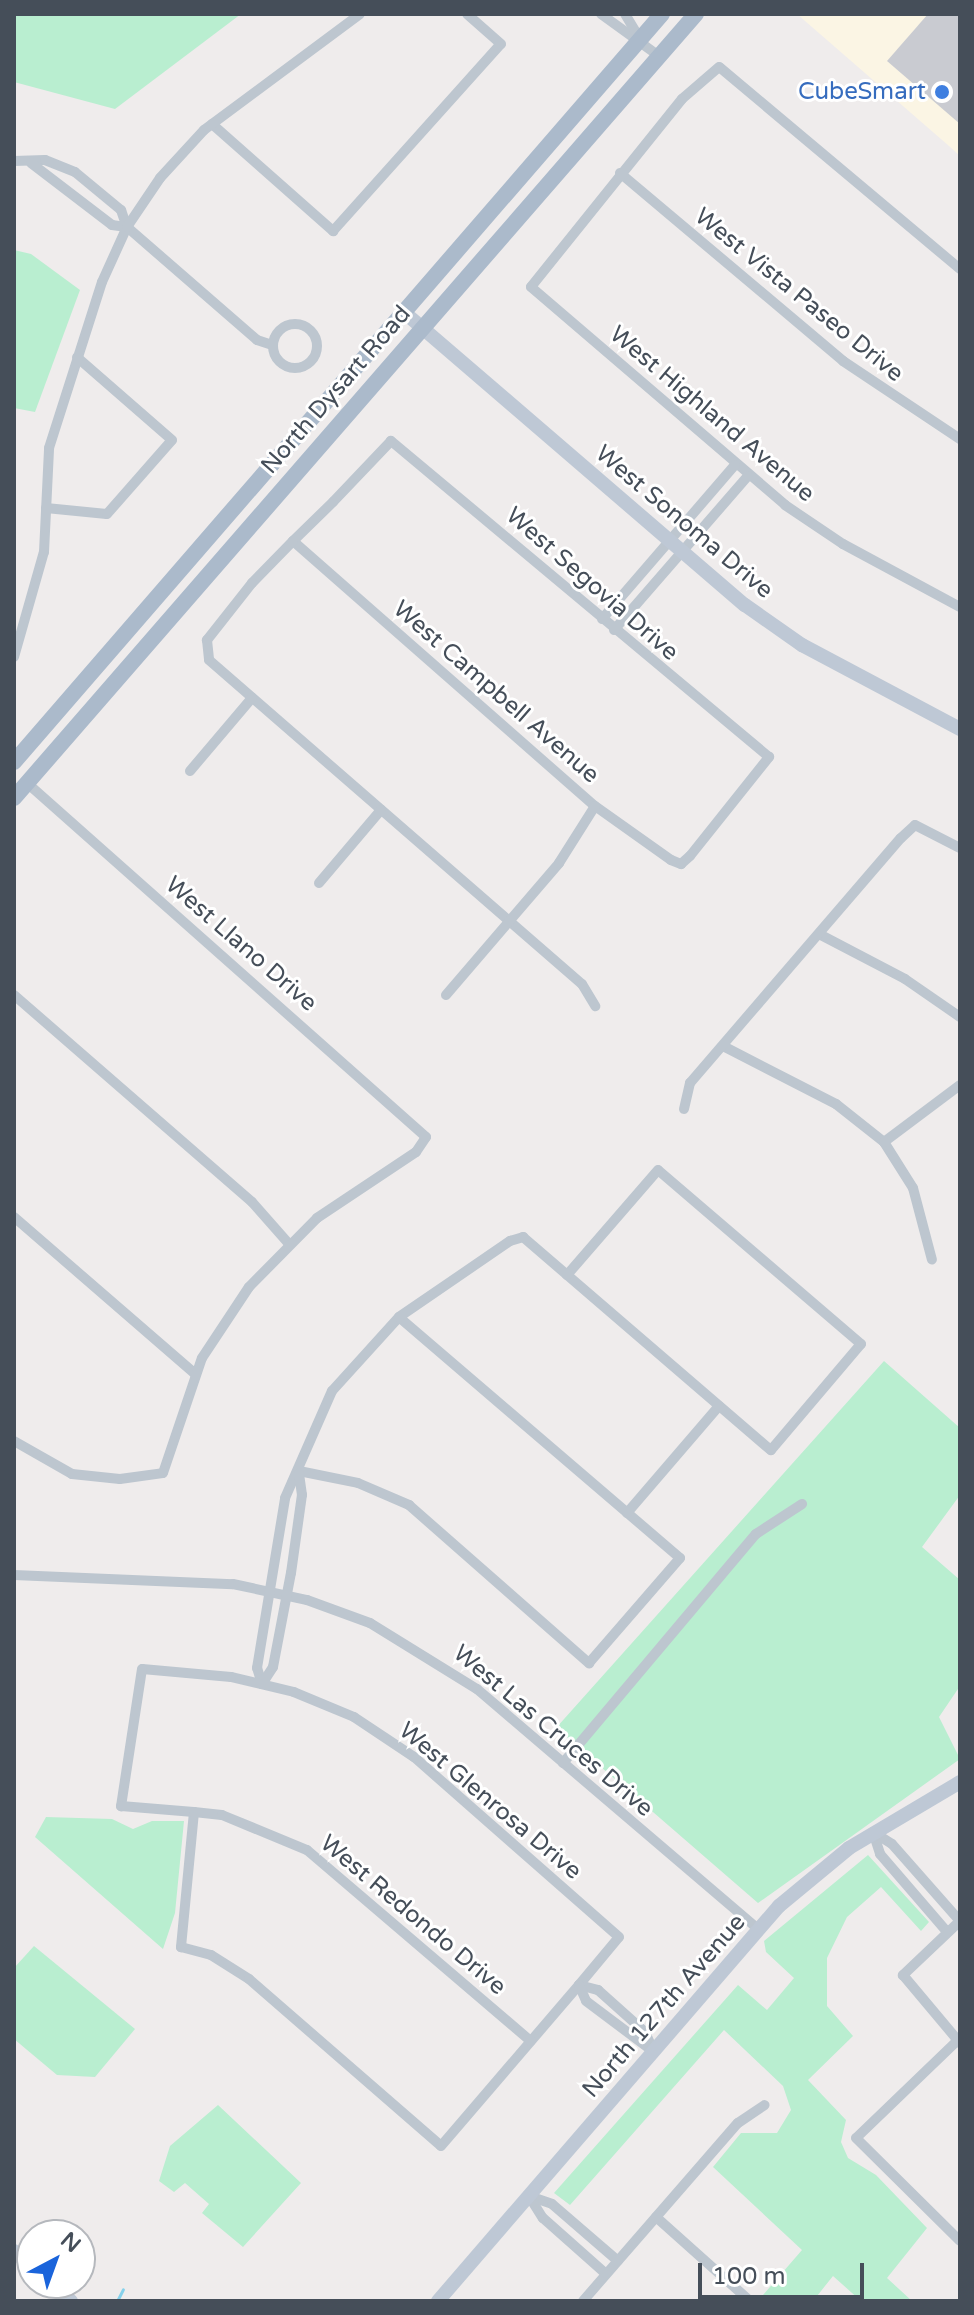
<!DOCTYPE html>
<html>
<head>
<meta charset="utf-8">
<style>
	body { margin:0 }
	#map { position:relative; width:974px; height:2315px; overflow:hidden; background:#efecec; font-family:"Varela Round",sans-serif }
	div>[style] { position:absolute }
	.commercial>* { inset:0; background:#fbf5e4 }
	.green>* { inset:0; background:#b9eed0 }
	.stream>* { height:3px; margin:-1.5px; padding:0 1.5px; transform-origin:1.5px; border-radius:1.5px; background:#86d1eb }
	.building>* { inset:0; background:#c9cbd1 }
	.street>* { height:10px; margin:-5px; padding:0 5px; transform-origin:5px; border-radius:5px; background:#bdc6cf }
	.street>.ring { margin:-5px; padding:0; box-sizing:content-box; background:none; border:10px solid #bdc6cf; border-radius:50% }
	.secondary>* { height:14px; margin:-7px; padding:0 7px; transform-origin:7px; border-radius:7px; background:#bec8d5 }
	.primary>* { height:16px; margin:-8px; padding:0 8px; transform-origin:8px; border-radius:8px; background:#abbacb }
	.dots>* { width:22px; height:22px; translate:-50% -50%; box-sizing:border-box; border:4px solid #fff; border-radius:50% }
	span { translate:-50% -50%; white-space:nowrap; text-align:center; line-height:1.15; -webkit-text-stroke:6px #fff; paint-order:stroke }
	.shop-label { font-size:24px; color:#366cbe }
	.right { translate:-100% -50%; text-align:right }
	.street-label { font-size:24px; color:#454e59 }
	.frame { position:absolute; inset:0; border:16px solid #454e59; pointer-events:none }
	.north { position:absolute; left:16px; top:2219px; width:80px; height:80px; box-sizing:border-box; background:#fff; border:2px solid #b5b8bd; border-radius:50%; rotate:41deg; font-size:22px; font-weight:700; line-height:32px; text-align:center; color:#454e59 }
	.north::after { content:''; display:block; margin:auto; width:28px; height:36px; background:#1a64db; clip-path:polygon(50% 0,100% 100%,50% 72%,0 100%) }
	.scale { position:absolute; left:698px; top:2263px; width:166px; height:36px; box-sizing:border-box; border:4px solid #454e59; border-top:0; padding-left:10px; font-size:24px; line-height:28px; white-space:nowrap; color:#454e59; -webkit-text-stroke:6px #fff; paint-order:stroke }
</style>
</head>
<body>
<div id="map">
	<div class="commercial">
		<i style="clip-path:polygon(797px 14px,960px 14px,960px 156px,949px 146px)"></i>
	</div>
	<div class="green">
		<i style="clip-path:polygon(14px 14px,241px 14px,115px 109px,14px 82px)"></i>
		<i style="clip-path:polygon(14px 250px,31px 254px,80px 290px,35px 412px,14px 408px)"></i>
		<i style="clip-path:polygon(884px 1361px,960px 1428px,960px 1495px,922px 1547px,960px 1580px,960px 1686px,939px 1717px,960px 1759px,758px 1903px,556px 1728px)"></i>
		<i style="clip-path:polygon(46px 1817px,112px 1819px,133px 1829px,152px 1821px,184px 1821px,175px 1913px,163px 1949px,35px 1837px)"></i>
		<i style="clip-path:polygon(868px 1855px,929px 1922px,921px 1931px,881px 1887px,847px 1917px,827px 1958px,827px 2006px,853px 2036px,808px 2080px,846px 2120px,841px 2142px,848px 2158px,876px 2175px,927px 2228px,887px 2278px,912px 2301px,861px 2301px,833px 2276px,813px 2301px,770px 2301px,763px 2295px,802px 2250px,713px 2167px,741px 2133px,777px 2133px,791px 2110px,783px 2086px,724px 2030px,570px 2205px,554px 2193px,738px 1985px,767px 2010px,794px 1978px,766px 1952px,764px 1941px)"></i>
		<i style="clip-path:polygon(34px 1946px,135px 2029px,95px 2077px,57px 2075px,14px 2039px,14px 1968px)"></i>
		<i style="clip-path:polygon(218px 2105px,301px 2183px,243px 2247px,202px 2213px,209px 2204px,185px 2183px,174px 2192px,159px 2181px,170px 2146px)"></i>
	</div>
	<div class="stream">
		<i style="left:117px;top:2301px;width:13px;rotate:-63deg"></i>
	</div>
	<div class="building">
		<i style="clip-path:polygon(928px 14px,960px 14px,960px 124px,887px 61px)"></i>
	</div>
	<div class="street">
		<i style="left:601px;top:14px;width:72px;rotate:35.9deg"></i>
		<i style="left:625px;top:14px;width:29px;rotate:59deg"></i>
		<i style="left:212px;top:124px;width:162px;rotate:41.5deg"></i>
		<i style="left:333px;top:231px;width:251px;rotate:-48.1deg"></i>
		<i style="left:501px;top:44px;width:45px;rotate:-138.6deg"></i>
		<i style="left:14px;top:161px;width:31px;rotate:-2deg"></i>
		<i style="left:45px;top:160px;width:32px;rotate:22deg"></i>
		<i style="left:75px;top:172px;width:60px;rotate:39.6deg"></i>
		<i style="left:121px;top:210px;width:18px;rotate:71deg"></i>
		<i style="left:127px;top:227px;width:172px;rotate:41deg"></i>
		<i style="left:257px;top:340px;width:16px;rotate:18deg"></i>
		<i style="left:31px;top:163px;width:102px;rotate:37.4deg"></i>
		<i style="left:112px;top:225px;width:15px;rotate:8deg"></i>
		<i style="left:620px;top:173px;width:292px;rotate:40.1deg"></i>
		<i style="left:843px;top:361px;width:141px;rotate:33.7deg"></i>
		<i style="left:960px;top:269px;width:314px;rotate:-140deg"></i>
		<i style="left:719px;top:67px;width:49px;rotate:139.1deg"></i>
		<i style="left:682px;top:99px;width:241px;rotate:128.8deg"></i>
		<i style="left:531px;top:287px;width:335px;rotate:40.6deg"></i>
		<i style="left:785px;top:505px;width:70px;rotate:33.9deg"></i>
		<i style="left:843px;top:544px;width:133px;rotate:28.3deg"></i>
		<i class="ring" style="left:273px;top:324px;width:34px;height:34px"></i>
		<i style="left:46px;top:508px;width:61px;rotate:5.6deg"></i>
		<i style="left:107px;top:514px;width:98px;rotate:-48.7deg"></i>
		<i style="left:172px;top:440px;width:126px;rotate:-138.9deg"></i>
		<i style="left:293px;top:541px;width:402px;rotate:41.3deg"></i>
		<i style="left:595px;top:806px;width:93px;rotate:35.4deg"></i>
		<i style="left:671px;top:860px;width:11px;rotate:22deg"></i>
		<i style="left:681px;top:864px;width:12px;rotate:-42deg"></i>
		<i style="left:690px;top:856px;width:127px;rotate:-51.4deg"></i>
		<i style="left:769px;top:757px;width:493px;rotate:-140.1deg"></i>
		<i style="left:391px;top:441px;width:84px;rotate:133.6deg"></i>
		<i style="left:333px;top:502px;width:56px;rotate:135.7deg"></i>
		<i style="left:293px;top:541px;width:59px;rotate:134.3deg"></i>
		<i style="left:252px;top:583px;width:73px;rotate:128.3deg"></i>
		<i style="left:207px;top:640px;width:20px;rotate:84deg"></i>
		<i style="left:209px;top:660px;width:494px;rotate:41deg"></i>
		<i style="left:582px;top:984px;width:26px;rotate:59deg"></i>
		<i style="left:602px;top:619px;width:203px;rotate:-49.2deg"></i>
		<i style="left:614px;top:630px;width:204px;rotate:-49deg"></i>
		<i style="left:14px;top:657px;width:109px;rotate:-74.1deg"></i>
		<i style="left:44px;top:552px;width:104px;rotate:-87.2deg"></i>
		<i style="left:49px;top:448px;width:174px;rotate:-72.3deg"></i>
		<i style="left:102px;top:282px;width:60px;rotate:-65.6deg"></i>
		<i style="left:127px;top:227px;width:59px;rotate:-56deg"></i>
		<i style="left:160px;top:178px;width:65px;rotate:-47.5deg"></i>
		<i style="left:204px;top:130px;width:194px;rotate:-36.6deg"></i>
		<i style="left:190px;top:771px;width:96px;rotate:-49.7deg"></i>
		<i style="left:319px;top:883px;width:96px;rotate:-49.7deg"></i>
		<i style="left:819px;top:934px;width:97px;rotate:27.6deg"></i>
		<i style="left:905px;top:979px;width:67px;rotate:34.6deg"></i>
		<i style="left:14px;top:995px;width:315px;rotate:41deg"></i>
		<i style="left:252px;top:1202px;width:56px;rotate:48.6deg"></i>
		<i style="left:446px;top:995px;width:174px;rotate:-49.4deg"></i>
		<i style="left:559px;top:863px;width:67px;rotate:-57.7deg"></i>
		<i style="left:723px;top:1046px;width:127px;rotate:27.2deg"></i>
		<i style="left:836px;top:1104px;width:61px;rotate:38.4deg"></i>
		<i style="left:884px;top:1142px;width:54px;rotate:57.8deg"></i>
		<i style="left:913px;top:1188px;width:74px;rotate:75.2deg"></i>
		<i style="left:684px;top:1109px;width:27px;rotate:-77deg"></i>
		<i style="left:690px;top:1083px;width:323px;rotate:-49.3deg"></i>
		<i style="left:901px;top:838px;width:19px;rotate:-43deg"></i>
		<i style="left:915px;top:825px;width:51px;rotate:27.1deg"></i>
		<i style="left:884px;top:1142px;width:95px;rotate:-36.9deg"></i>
		<i style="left:14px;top:1217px;width:240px;rotate:40.9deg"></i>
		<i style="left:14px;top:1441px;width:67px;rotate:29.6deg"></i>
		<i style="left:72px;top:1474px;width:48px;rotate:5.9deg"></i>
		<i style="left:120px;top:1479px;width:43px;rotate:-7.9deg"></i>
		<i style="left:163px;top:1473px;width:121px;rotate:-71.3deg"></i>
		<i style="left:202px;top:1358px;width:85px;rotate:-56.5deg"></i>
		<i style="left:249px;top:1287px;width:97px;rotate:-45.4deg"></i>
		<i style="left:317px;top:1218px;width:119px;rotate:-33.7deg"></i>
		<i style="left:416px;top:1152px;width:18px;rotate:-56deg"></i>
		<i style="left:426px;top:1137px;width:533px;rotate:-138.42deg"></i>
		<i style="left:299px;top:1471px;width:60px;rotate:11.5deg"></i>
		<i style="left:358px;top:1483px;width:56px;rotate:23.3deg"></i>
		<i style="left:409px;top:1505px;width:240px;rotate:41.3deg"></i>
		<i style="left:589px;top:1663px;width:139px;rotate:-49.1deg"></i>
		<i style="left:680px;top:1558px;width:370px;rotate:-139.4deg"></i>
		<i style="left:627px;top:1513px;width:141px;rotate:-49.3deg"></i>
		<i style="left:14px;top:1575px;width:219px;rotate:2.4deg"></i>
		<i style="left:233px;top:1584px;width:76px;rotate:12.2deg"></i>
		<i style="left:307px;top:1600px;width:67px;rotate:20.1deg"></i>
		<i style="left:370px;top:1623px;width:126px;rotate:31.7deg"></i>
		<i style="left:477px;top:1689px;width:370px;rotate:40.5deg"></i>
		<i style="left:262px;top:1684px;width:17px;rotate:-107deg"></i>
		<i style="left:257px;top:1668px;width:172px;rotate:-80.6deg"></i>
		<i style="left:285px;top:1498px;width:117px;rotate:-66.3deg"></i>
		<i style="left:332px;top:1391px;width:100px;rotate:-47.8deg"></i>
		<i style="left:399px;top:1317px;width:135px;rotate:-34.4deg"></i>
		<i style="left:510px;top:1241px;width:14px;rotate:-17deg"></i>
		<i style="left:523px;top:1237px;width:327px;rotate:40.7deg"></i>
		<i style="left:771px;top:1450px;width:139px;rotate:-49.7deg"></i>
		<i style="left:861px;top:1344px;width:267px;rotate:-139.4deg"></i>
		<i style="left:658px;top:1170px;width:139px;rotate:130.9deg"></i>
		<i style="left:262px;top:1684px;width:20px;rotate:-57deg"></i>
		<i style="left:273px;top:1667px;width:96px;rotate:-79.2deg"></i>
		<i style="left:291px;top:1573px;width:79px;rotate:-82deg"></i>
		<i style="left:302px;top:1495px;width:22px;rotate:-98deg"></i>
		<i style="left:563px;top:1763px;width:299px;rotate:-49.9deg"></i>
		<i style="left:756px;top:1534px;width:55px;rotate:-33.1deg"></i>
		<i style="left:194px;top:1812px;width:136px;rotate:95.5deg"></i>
		<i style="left:181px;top:1947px;width:31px;rotate:15deg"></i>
		<i style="left:211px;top:1955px;width:45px;rotate:32.3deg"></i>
		<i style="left:249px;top:1979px;width:254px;rotate:41deg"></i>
		<i style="left:441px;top:2146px;width:212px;rotate:-49.4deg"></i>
		<i style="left:579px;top:1985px;width:62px;rotate:-50.2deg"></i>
		<i style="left:619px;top:1937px;width:273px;rotate:-138.7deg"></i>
		<i style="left:414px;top:1757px;width:72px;rotate:-146.3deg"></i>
		<i style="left:354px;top:1717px;width:65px;rotate:-157.4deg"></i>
		<i style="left:294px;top:1692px;width:65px;rotate:-166.6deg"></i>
		<i style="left:231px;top:1677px;width:89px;rotate:-174.9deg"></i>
		<i style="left:142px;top:1669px;width:139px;rotate:98.7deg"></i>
		<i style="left:121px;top:1806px;width:73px;rotate:4.7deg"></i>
		<i style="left:194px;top:1812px;width:28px;rotate:6deg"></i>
		<i style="left:222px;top:1815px;width:92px;rotate:22.4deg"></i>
		<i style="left:307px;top:1850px;width:294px;rotate:40.5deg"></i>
		<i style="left:873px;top:1832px;width:23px;rotate:72deg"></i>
		<i style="left:880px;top:1854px;width:103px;rotate:49.3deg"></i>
		<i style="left:873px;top:1832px;width:22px;rotate:32deg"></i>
		<i style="left:892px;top:1844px;width:103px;rotate:48.6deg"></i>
		<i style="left:960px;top:1921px;width:79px;rotate:136.5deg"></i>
		<i style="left:903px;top:1975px;width:89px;rotate:50deg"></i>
		<i style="left:579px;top:1985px;width:20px;rotate:15deg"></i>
		<i style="left:598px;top:1990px;width:63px;rotate:41.8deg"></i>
		<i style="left:645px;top:2032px;width:22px;rotate:66deg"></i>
		<i style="left:579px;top:1985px;width:17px;rotate:66deg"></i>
		<i style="left:586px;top:2001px;width:85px;rotate:36.9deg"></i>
		<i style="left:958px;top:2040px;width:141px;rotate:136.1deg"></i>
		<i style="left:856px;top:2138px;width:146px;rotate:44.7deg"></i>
		<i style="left:529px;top:2196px;width:24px;rotate:19deg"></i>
		<i style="left:552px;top:2204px;width:87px;rotate:40.8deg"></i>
		<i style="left:529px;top:2196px;width:26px;rotate:58deg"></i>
		<i style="left:543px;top:2218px;width:84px;rotate:41.6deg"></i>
		<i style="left:656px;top:2217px;width:126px;rotate:41.8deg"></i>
		<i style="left:583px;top:2301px;width:236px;rotate:-49deg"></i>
		<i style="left:738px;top:2123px;width:32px;rotate:-34deg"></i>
	</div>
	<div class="secondary">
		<i style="left:405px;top:313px;width:448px;rotate:40.7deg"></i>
		<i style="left:745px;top:605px;width:70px;rotate:35.1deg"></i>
		<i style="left:802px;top:645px;width:179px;rotate:28deg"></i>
		<i style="left:14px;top:2251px;width:24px;rotate:42deg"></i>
		<i style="left:50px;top:2283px;width:28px;rotate:41deg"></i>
		<i style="left:438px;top:2301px;width:522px;rotate:-49.2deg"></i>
		<i style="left:779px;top:1906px;width:91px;rotate:-39.6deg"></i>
		<i style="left:849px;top:1848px;width:129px;rotate:-30.7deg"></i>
	</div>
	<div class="primary">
		<i style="left:14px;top:762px;width:990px;rotate:-49.1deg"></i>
		<i style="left:14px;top:798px;width:1039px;rotate:-48.98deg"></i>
	</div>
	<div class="dots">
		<i style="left:942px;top:92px;background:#3f7fe0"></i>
	</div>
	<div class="shop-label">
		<span class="right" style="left:926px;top:92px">CubeSmart</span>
	</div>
	<div class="street-label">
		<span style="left:799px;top:295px;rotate:39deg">West Vista Paseo Drive</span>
		<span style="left:336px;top:390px;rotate:-49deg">North Dysart Road</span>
		<span style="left:712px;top:414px;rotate:40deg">West Highland Avenue</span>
		<span style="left:684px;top:522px;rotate:40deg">West Sonoma Drive</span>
		<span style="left:592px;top:584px;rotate:41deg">West Segovia Drive</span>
		<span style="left:496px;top:692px;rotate:41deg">West Campbell Avenue</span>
		<span style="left:241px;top:944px;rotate:41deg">West Llano Drive</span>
		<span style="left:553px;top:1731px;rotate:40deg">West Las Cruces Drive</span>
		<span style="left:490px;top:1801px;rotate:40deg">West Glenrosa Drive</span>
		<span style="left:413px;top:1915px;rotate:40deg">West Redondo Drive</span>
		<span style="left:664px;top:2006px;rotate:-49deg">North 127th Avenue</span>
	</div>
	<div class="frame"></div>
	<div class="north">N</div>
	<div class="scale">100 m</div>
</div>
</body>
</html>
